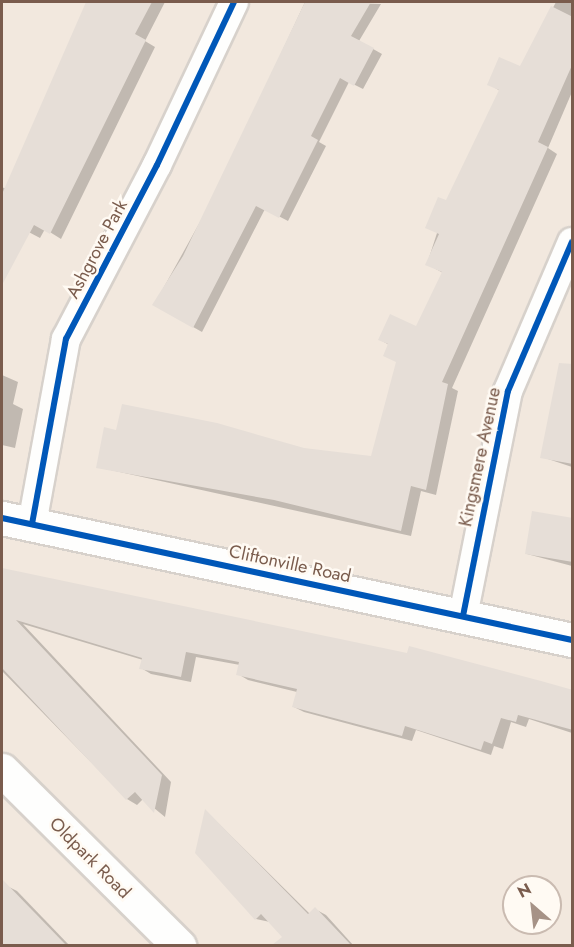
<!DOCTYPE html>
<html>
<head>
<meta charset="utf-8">
<style>
	body { margin:0 }
	#map { position:relative; width:574px; height:947px; overflow:hidden; background:#f9f5f0; font-family:Jost,sans-serif }
	div>[style] { position:absolute }
	.residential>* { inset:0; background:#f2e8de }
	.shadow>* { inset:0; background:#0003 }
	.building>* { inset:0; background:#e6ded7 }
	.roads { filter:drop-shadow(2px 0 #d7d1cb) drop-shadow(-2px 0 #d7d1cb) drop-shadow(0 2px #d7d1cb) drop-shadow(0 -2px #d7d1cb) }
	.street>* { height:28px; margin:-14px; padding:0 14px; transform-origin:14px; border-radius:14px; background:#fefefd }
	.secondary>* { height:33px; margin:-16.5px; padding:0 16.5px; transform-origin:16.5px; border-radius:16.5px; background:#fefefd }
	.cycleway>* { height:6px; margin:-3px; padding:0 3px; transform-origin:3px; border-radius:3px; background:#0057b8 }
	span { translate:-50% -50%; white-space:nowrap; text-align:center; line-height:1.15; -webkit-text-stroke:5px #fffaf3; paint-order:stroke }
	.street-label { font-size:18px; color:#7a5c4d }
	.frame { position:absolute; inset:0; border:3px solid #7a5c4d; pointer-events:none }
	.north { position:absolute; left:502px; top:875px; width:60px; height:60px; box-sizing:border-box; background:#fffaf3; border:2px solid #cabbb1; border-radius:50%; rotate:332deg; font-size:16px; font-weight:700; line-height:24px; text-align:center; color:#7a5c4d }
	.north::after { content:''; display:block; margin:auto; width:21px; height:27px; background:#a69286; clip-path:polygon(50% 0,100% 100%,50% 72%,0 100%) }
</style>
</head>
<body>
<div id="map">
	<div class="residential">
		<i style="clip-path:polygon(evenodd,2px 2px,572px 2px,572px 945px,2px 946px,2px 2px,514px 887px,550px 887px,550px 923px,514px 923px,514px 887px)"></i>
	</div>
	<div class="shadow">
		<i style="clip-path:polygon(87px 2px,165px 2px,145px 41px,155px 47px,61px 239px,45px 229px,40px 238px,2px 218px,2px 187px,6px 189px)"></i>
		<i style="clip-path:polygon(305px 2px,381px 4px,359px 41px,382px 54px,363px 89px,349px 82px,319px 142px,326px 146px,288px 221px,265px 209px,202px 332px,154px 305px,216px 193px)"></i>
		<i style="clip-path:polygon(556px 2px,572px 2px,572px 92px,548px 148px,557px 154px,452px 388px,458px 391px,436px 495px,421px 491px,411px 536px,97px 467px,304px 450px,372px 458px,397px 362px,389px 345px,379px 339px,417px 328px,443px 273px,427px 264px,447px 202px,500px 91px,489px 84px,521px 68px)"></i>
		<i style="clip-path:polygon(2px 375px,18px 382px,13px 404px,23px 409px,15px 448px,2px 445px)"></i>
		<i style="clip-path:polygon(572px 385px,572px 467px,542px 457px)"></i>
		<i style="clip-path:polygon(572px 521px,572px 566px,527px 554px)"></i>
		<i style="clip-path:polygon(2px 570px,572px 692px,572px 733px,529px 719px,526px 727px,511px 722px,503px 749px,494px 746px,491px 755px,416px 730px,412px 741px,304px 712px,294px 707px,297px 692px,248px 680px,238px 674px,240px 665px,196px 657px,191px 682px,151px 674px,141px 668px,143px 660px,23px 624px,171px 782px,165px 817px,143px 799px,137px 805px,127px 799px,2px 671px)"></i>
		<i style="clip-path:polygon(206px 811px,310px 914px,315px 909px,326px 915px,354px 946px,292px 946px,270px 922px,256px 919px,196px 853px)"></i>
		<i style="clip-path:polygon(5px 885px,17px 891px,70px 946px,2px 946px)"></i>
	</div>
	<div class="building">
		<i style="clip-path:polygon(86px 2px,152px 2px,135px 34px,146px 40px,50px 234px,34px 225px,2px 285px,2px 194px)"></i>
		<i style="clip-path:polygon(305px 2px,371px 2px,351px 36px,374px 48px,354px 86px,340px 78px,311px 136px,318px 140px,279px 218px,256px 206px,193px 328px,152px 305px,183px 256px)"></i>
		<i style="clip-path:polygon(551px 6px,573px 17px,573px 63px,538px 142px,548px 147px,442px 382px,448px 384px,426px 490px,411px 486px,401px 531px,274px 500px,96px 468px,104px 427px,116px 430px,122px 404px,217px 423px,304px 448px,371px 456px,396px 362px,383px 356px,388px 344px,378px 340px,390px 314px,416px 326px,442px 272px,425px 265px,439px 234px,425px 228px,438px 197px,446px 200px,499px 90px,487px 85px,499px 57px,520px 66px)"></i>
		<i style="clip-path:polygon(559px 363px,573px 364px,573px 464px,540px 458px)"></i>
		<i style="clip-path:polygon(532px 511px,573px 518px,573px 562px,525px 554px)"></i>
		<i style="clip-path:polygon(2px 568px,407px 653px,409px 646px,541px 681px,573px 690px,573px 730px,518px 715px,516px 722px,501px 718px,492px 744px,484px 741px,481px 750px,405px 726px,402px 736px,292px 707px,297px 689px,236px 675px,239px 662px,186px 652px,181px 677px,162px 673px,139px 669px,142px 658px,16px 620px,162px 775px,154px 813px,135px 792px,126px 800px,2px 668px)"></i>
		<i style="clip-path:polygon(205px 809px,308px 914px,315px 907px,351px 945px,272px 945px,282px 937px,261px 914px,255px 920px,195px 853px)"></i>
		<i style="clip-path:polygon(2px 879px,66px 945px,2px 945px)"></i>
	</div>
	<div class="roads">
		<div class="street">
			<i style="left:32px;top:524px;width:188px;rotate:-79.6deg"></i>
			<i style="left:66px;top:339px;width:196px;rotate:-62.4deg"></i>
			<i style="left:157px;top:165px;width:180px;rotate:-64.7deg"></i>
			<i style="left:463px;top:616px;width:229px;rotate:-78.7deg"></i>
			<i style="left:508px;top:391px;width:162px;rotate:-66.8deg"></i>
		</div>
		<div class="secondary">
			<i style="left:2px;top:518px;width:583px;rotate:12.08deg"></i>
			<i style="left:2px;top:770px;width:250px;rotate:44.8deg"></i>
		</div>
	</div>
	<div class="cycleway">
		<i style="left:2px;top:518px;width:583px;rotate:12.08deg"></i>
		<i style="left:32px;top:524px;width:188px;rotate:-79.6deg"></i>
		<i style="left:66px;top:339px;width:196px;rotate:-62.4deg"></i>
		<i style="left:157px;top:165px;width:180px;rotate:-64.7deg"></i>
		<i style="left:463px;top:616px;width:229px;rotate:-78.7deg"></i>
		<i style="left:508px;top:391px;width:162px;rotate:-66.8deg"></i>
	</div>
	<div class="street-label">
		<span style="left:97px;top:249px;rotate:-62deg">Ashgrove Park</span>
		<span style="left:480px;top:457px;rotate:-78deg">Kingsmere Avenue</span>
		<span style="left:290px;top:564px;rotate:12deg">Cliftonville Road</span>
		<span style="left:90px;top:858px;rotate:45deg">Oldpark Road</span>
	</div>
	<div class="frame"></div>
	<div class="north">N</div>
</div>
</body>
</html>
